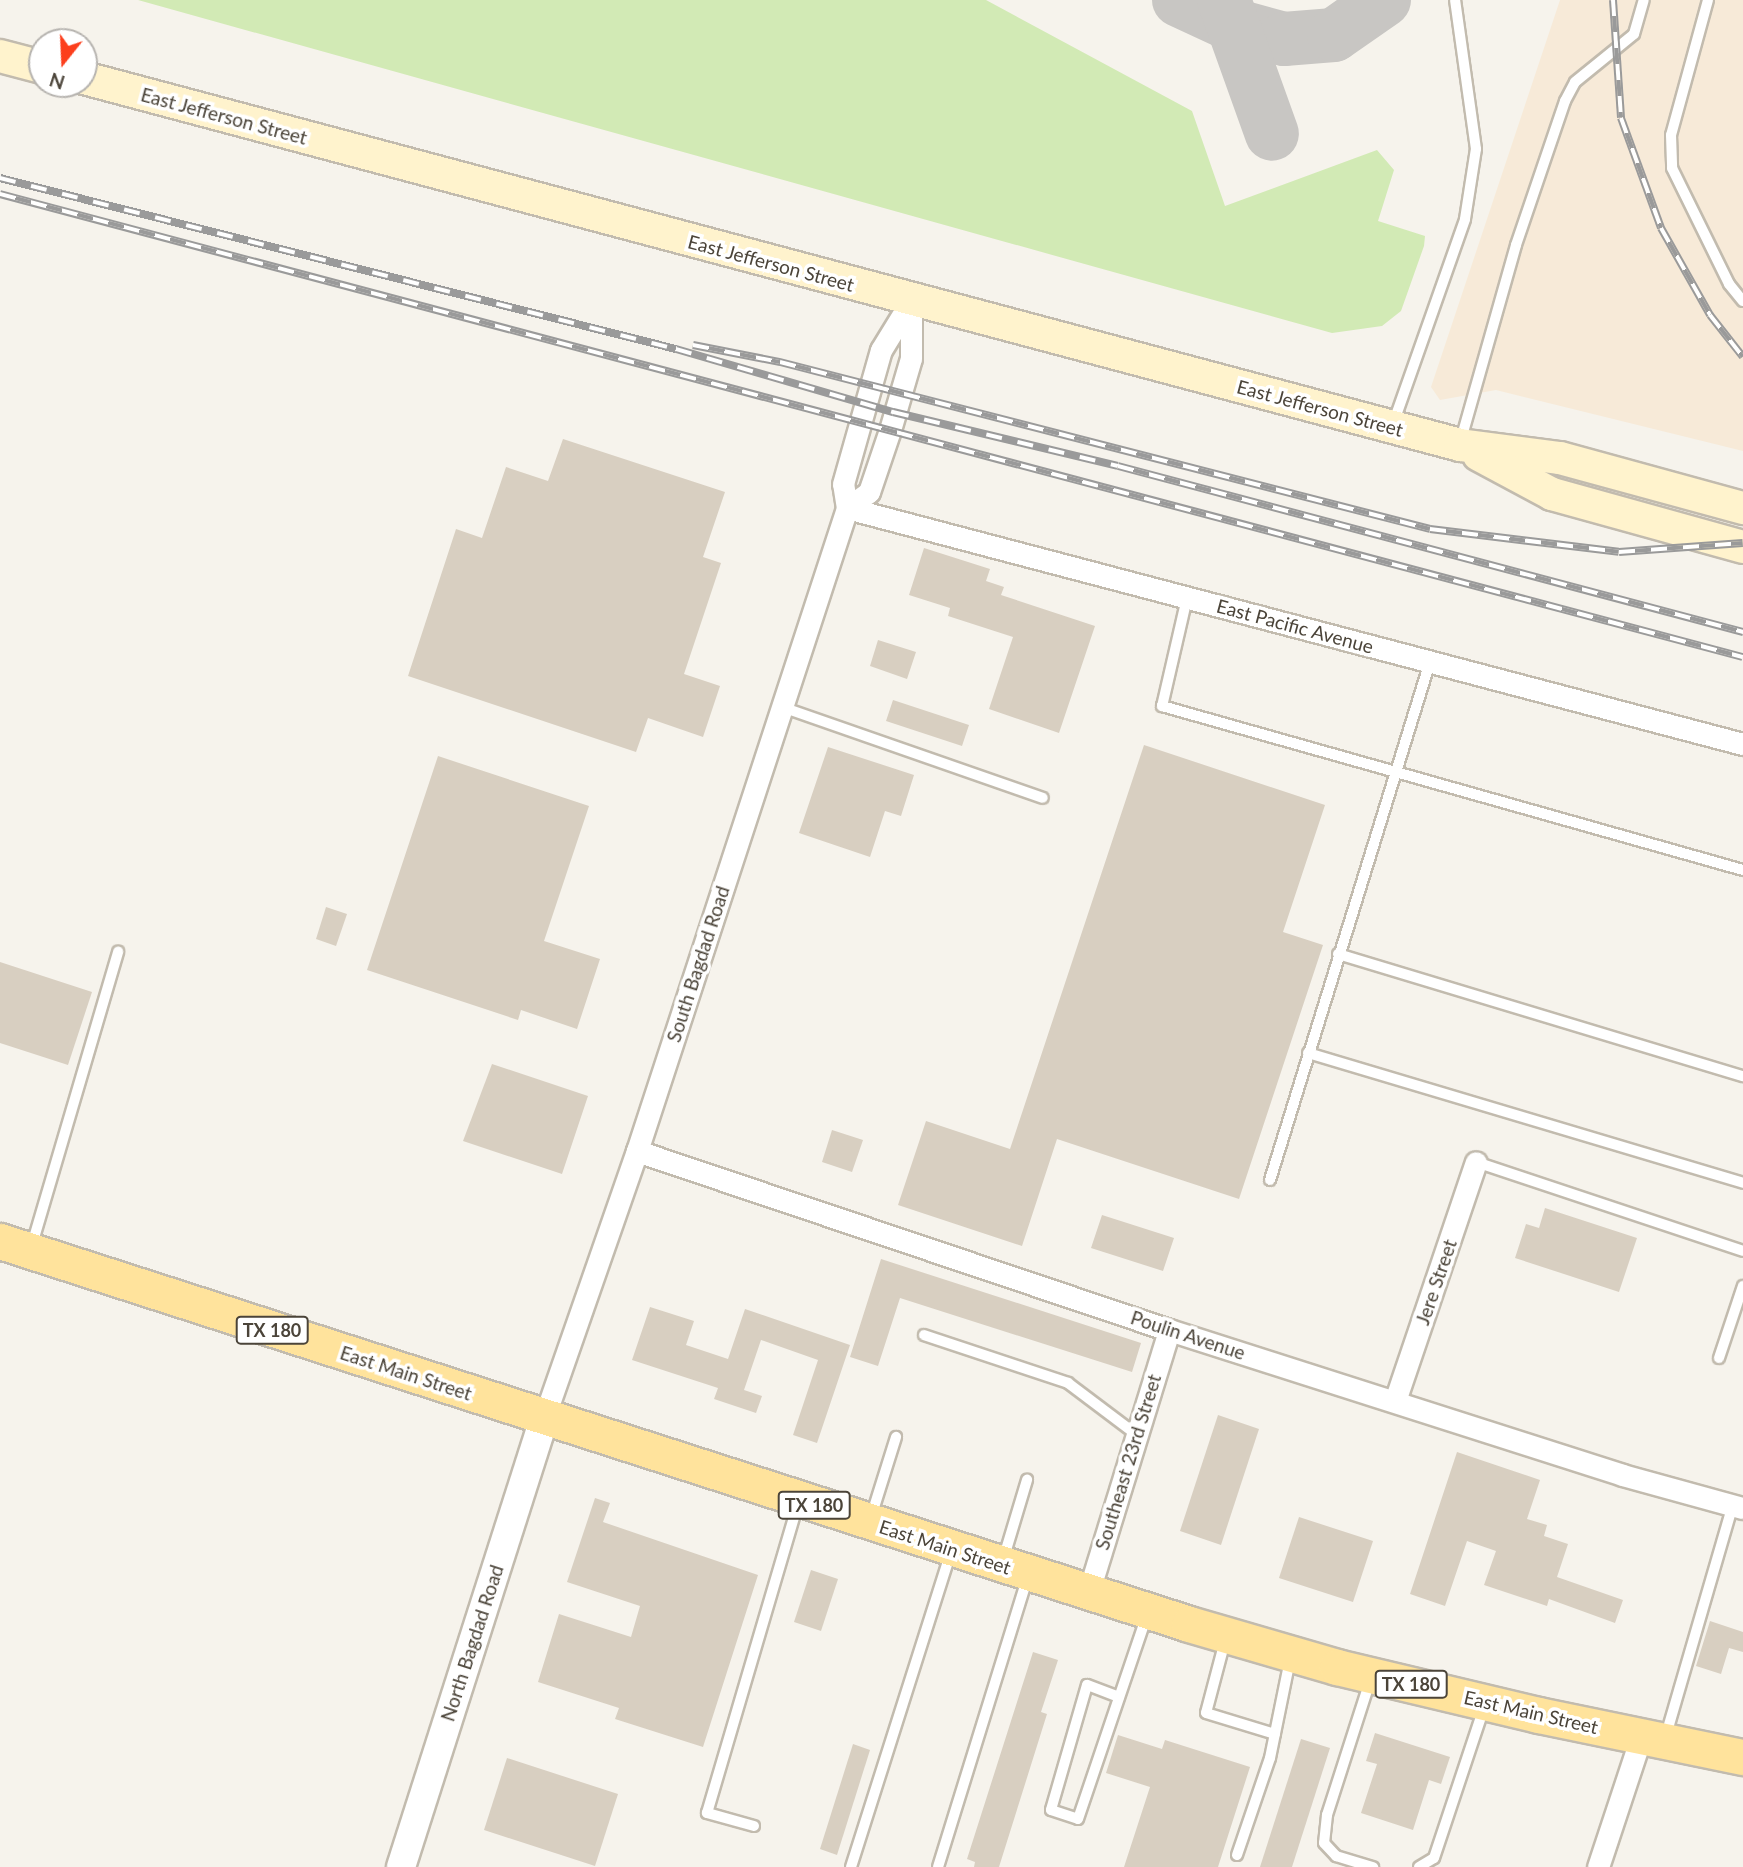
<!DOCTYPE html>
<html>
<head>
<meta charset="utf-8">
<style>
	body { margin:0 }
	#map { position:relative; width:1743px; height:1867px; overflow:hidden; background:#f6f3ec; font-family:Lato,sans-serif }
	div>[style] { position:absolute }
	.commercial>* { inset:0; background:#f7ead8 }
	.green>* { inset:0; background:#d2eab5 }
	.taxiway>* { height:54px; margin:-27px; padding:0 27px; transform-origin:27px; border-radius:27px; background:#c8c6c3 }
	.building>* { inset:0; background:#d8cfc1 }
	.roads { filter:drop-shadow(2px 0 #c2bbae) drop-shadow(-2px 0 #c2bbae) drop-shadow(0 2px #c2bbae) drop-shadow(0 -2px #c2bbae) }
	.service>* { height:10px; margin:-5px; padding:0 5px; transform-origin:5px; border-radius:5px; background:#fff }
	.minor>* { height:21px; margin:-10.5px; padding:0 10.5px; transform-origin:10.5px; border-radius:10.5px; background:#fff }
	.tertiary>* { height:28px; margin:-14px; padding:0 14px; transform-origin:14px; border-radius:14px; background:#fff }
	.secondary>* { height:32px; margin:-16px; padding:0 16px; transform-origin:16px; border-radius:16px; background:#fff3cd }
	.primary>* { height:35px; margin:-17.5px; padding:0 17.5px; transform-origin:17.5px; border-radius:17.5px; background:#ffe39c }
	.rail>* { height:8px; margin-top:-4px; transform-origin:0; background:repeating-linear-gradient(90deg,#fff 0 16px,#9a9a9a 0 32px); box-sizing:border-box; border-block:2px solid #9a9a9a }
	span { translate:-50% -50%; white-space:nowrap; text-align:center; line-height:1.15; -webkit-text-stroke:7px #fff; paint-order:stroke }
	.shield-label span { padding:2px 5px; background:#fff; border:2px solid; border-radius:5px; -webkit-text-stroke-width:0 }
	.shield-label { font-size:18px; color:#4b4439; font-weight:700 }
	.street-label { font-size:19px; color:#4b4439 }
	.north { position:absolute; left:28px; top:28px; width:70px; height:70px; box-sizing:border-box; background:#fff; border:2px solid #b7b4b0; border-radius:50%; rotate:198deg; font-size:19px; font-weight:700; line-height:28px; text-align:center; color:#4b4439 }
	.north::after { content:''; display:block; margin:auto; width:24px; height:32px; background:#fc3f1d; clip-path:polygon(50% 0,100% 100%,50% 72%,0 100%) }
</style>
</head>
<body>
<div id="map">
	<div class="commercial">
		<i style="clip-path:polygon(1560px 0,1743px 0,1743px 451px,1496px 390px,1440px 400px,1431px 387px)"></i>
	</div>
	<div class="green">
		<i style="clip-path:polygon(138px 0,986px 0,1192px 111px,1225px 206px,1377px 150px,1394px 170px,1378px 221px,1425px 236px,1424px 246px,1401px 311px,1382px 326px,1332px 333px)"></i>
	</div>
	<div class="taxiway">
		<i style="left:1179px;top:0;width:60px;rotate:24.8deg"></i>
		<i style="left:1233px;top:25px;width:53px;rotate:15.4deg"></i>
		<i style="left:1284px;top:39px;width:50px;rotate:-4.6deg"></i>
		<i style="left:1334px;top:35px;width:61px;rotate:-35deg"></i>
		<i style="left:1224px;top:0;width:142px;rotate:70.3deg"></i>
	</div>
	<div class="building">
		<i style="clip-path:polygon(563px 439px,725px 492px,703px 557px,721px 563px,684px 674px,720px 686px,703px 737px,648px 718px,636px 752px,408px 676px,456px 529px,482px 538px,506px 467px,548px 481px)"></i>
		<i style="clip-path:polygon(924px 548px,990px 569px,986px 581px,1004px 587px,1001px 595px,1095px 626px,1059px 733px,989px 709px,1013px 637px,948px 616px,950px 608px,909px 595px)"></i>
		<i style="clip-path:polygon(878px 640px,916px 652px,907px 679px,870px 666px)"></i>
		<i style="clip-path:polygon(893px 700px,969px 725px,962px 746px,886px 721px)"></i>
		<i style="clip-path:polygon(1144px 745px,1325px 805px,1283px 932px,1323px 945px,1239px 1199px,1057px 1139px,1022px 1246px,898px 1205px,926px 1121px,1010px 1149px)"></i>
		<i style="clip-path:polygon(828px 747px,914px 775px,901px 816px,885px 811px,870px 857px,799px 833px)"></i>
		<i style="clip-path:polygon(438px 756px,589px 806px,544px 941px,600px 959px,577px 1029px,521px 1010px,518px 1020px,367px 970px)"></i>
		<i style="clip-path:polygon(326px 907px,347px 914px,336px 946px,316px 939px)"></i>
		<i style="clip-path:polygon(0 962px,92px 992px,68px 1065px,0 1043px)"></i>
		<i style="clip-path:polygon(492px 1064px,588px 1096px,562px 1174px,463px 1141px)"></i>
		<i style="clip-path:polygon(832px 1130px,863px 1140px,852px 1172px,822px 1162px)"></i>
		<i style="clip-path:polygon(1545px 1208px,1637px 1238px,1619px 1292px,1515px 1258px,1526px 1224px,1539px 1228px)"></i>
		<i style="clip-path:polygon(1102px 1215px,1174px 1238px,1163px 1271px,1091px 1248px)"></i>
		<i style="clip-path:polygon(881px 1259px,1141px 1343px,1132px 1372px,900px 1298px,878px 1366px,850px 1357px)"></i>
		<i style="clip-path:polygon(650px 1307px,694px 1321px,686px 1345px,728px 1359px,745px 1309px,850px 1345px,817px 1443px,793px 1435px,818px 1360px,761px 1340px,744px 1390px,762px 1396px,756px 1413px,714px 1399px,718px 1388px,632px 1360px)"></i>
		<i style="clip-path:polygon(1218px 1415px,1259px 1429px,1221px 1545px,1180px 1531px)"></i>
		<i style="clip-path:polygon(1457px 1452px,1540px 1480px,1527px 1519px,1547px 1525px,1544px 1536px,1568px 1544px,1557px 1577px,1623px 1600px,1615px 1623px,1549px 1599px,1547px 1606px,1484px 1585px,1496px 1551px,1467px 1541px,1445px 1606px,1410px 1594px)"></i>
		<i style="clip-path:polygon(595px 1498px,610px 1503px,603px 1522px,758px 1575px,703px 1747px,615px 1719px,619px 1708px,538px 1682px,559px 1614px,631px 1637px,640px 1606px,567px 1582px)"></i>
		<i style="clip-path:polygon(1299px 1517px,1373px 1541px,1353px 1602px,1279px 1578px)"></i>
		<i style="clip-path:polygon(811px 1570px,838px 1579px,821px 1631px,794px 1622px)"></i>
		<i style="clip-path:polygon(1710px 1621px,1743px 1632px,1743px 1652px,1729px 1648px,1721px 1674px,1696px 1666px)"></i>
		<i style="clip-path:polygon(1033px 1652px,1058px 1660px,1041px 1712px,1047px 1714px,999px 1867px,974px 1867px,975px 1862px,967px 1859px)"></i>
		<i style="clip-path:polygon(1375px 1733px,1450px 1757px,1441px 1784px,1429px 1780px,1413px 1830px,1361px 1813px,1377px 1764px,1366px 1761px)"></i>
		<i style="clip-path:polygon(1118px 1735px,1162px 1749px,1165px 1740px,1250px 1767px,1218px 1867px,1124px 1867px,1150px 1787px,1106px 1773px)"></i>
		<i style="clip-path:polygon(1301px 1739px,1330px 1748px,1292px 1867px,1260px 1867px)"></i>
		<i style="clip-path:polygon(853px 1744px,870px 1750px,837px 1855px,820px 1849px)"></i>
		<i style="clip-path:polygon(507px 1758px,618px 1794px,595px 1866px,484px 1830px)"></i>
	</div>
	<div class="roads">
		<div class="service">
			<i style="left:1708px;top:0;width:140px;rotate:105.3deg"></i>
			<i style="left:1671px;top:135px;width:33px;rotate:88deg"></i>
			<i style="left:1672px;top:168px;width:129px;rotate:63.8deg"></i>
			<i style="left:1729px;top:284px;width:22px;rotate:51deg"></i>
			<i style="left:1393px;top:424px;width:217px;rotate:-70.6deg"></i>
			<i style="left:1465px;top:219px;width:71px;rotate:-81.1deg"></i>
			<i style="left:1476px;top:149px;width:150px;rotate:-98deg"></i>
			<i style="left:1460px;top:443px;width:206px;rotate:-74.2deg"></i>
			<i style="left:1516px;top:245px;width:152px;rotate:-71.2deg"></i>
			<i style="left:1565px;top:101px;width:21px;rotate:-62deg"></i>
			<i style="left:1575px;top:82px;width:76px;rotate:-39.1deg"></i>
			<i style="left:1634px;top:34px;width:35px;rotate:-74deg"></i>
			<i style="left:1187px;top:598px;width:111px;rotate:103deg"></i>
			<i style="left:1162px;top:706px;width:604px;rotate:15.76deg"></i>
			<i style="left:782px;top:707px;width:276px;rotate:19.2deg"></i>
			<i style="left:1338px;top:954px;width:423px;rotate:16.8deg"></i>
			<i style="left:1308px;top:1053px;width:454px;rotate:16.6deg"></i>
			<i style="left:1476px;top:1162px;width:281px;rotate:18.4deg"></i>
			<i style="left:1270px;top:1180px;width:542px;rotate:-72.84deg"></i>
			<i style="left:31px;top:1248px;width:309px;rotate:-73.6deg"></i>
			<i style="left:924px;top:1335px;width:152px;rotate:18.4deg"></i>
			<i style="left:1068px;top:1383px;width:86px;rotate:37deg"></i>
			<i style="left:1719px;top:1358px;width:76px;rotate:-71.6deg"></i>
			<i style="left:871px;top:1517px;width:84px;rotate:-72.6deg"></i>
			<i style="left:1003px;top:1560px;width:84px;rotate:-73.3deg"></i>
			<i style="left:1225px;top:1641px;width:74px;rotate:104.8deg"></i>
			<i style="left:1206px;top:1713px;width:72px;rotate:16.9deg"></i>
			<i style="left:1370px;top:1681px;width:141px;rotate:107.8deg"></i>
			<i style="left:1327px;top:1815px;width:28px;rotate:96deg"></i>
			<i style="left:1324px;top:1843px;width:18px;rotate:47deg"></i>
			<i style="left:1336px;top:1856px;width:39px;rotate:17deg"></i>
			<i style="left:1119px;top:1697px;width:34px;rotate:-159deg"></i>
			<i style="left:1087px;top:1685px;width:130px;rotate:106.1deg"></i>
			<i style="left:1051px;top:1810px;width:28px;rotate:18deg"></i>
			<i style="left:1078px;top:1819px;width:215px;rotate:-71.3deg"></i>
			<i style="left:1666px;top:1735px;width:236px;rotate:-73.8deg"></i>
			<i style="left:754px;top:1826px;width:49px;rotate:-164.5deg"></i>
			<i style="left:707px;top:1813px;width:322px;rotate:-73.6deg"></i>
			<i style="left:1237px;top:1855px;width:102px;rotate:-71.2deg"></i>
			<i style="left:1270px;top:1758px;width:100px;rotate:-78.5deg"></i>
			<i style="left:851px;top:1867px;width:330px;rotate:-72.4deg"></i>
			<i style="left:938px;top:1867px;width:304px;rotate:-72.8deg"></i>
			<i style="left:1419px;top:1867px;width:17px;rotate:-31deg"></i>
			<i style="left:1434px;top:1858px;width:158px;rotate:-71.6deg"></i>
		</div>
		<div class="minor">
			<i style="left:847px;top:508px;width:927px;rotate:14.76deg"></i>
			<i style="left:847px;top:508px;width:27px;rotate:-36deg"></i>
			<i style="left:869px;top:492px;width:65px;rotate:-71.3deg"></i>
			<i style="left:890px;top:430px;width:75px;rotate:-73.7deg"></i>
			<i style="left:911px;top:358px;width:55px;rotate:-90deg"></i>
			<i style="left:637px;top:1151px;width:561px;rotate:18.6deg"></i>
			<i style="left:1169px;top:1330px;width:476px;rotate:17.7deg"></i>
			<i style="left:1622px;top:1475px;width:125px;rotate:15.3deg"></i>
			<i style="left:1395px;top:1401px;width:252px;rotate:-71.3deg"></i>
			<i style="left:544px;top:1418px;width:283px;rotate:-70.8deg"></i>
			<i style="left:637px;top:1151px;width:676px;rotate:-71.91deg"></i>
			<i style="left:847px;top:508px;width:24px;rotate:-99deg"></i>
			<i style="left:843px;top:484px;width:139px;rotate:-74.2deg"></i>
			<i style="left:881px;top:350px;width:57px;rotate:-58.5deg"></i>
			<i style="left:1088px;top:1594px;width:276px;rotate:-72.9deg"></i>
			<i style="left:1598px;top:1867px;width:137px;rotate:-71.7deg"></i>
		</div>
		<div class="tertiary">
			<i style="left:401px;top:1867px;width:471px;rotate:-72.3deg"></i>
		</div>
		<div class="secondary">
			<i style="left:0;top:56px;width:43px;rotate:14.7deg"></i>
			<i style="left:84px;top:78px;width:1424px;rotate:14.93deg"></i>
			<i style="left:1460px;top:445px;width:101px;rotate:7.4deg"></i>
			<i style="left:1560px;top:458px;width:190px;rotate:15.3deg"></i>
			<i style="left:1479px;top:455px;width:83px;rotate:28.1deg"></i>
			<i style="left:1552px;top:494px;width:198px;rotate:15.5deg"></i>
		</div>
		<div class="primary">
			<i style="left:0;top:1241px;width:1249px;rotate:17.85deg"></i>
			<i style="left:1189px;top:1624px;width:154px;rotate:16.2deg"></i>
			<i style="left:1337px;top:1667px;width:207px;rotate:13.4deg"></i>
			<i style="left:1538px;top:1715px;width:209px;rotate:11.6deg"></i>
		</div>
	</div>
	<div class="rail">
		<i style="left:1613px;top:0;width:118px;rotate:86.1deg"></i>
		<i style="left:1621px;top:118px;width:117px;rotate:70deg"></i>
		<i style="left:1661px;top:228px;width:100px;rotate:60.6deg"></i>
		<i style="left:1710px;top:315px;width:53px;rotate:51.8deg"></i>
		<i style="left:0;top:178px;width:697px;rotate:14.2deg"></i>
		<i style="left:676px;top:349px;width:226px;rotate:16.2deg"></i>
		<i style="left:893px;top:412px;width:231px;rotate:13.5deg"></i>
		<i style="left:1118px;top:466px;width:647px;rotate:14.87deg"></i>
		<i style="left:0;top:194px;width:1803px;rotate:14.88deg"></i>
		<i style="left:693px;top:345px;width:89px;rotate:11.1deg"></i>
		<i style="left:780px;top:362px;width:671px;rotate:14.41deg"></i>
		<i style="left:1430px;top:529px;width:190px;rotate:6.9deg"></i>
		<i style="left:1619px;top:552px;width:124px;rotate:-4.2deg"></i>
	</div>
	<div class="shield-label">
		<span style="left:272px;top:1330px">TX 180</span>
		<span style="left:814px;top:1505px">TX 180</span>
		<span style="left:1411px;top:1684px">TX 180</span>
	</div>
	<div class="street-label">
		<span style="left:224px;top:116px;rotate:15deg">East Jefferson Street</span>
		<span style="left:771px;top:263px;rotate:15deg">East Jefferson Street</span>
		<span style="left:1320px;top:408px;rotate:15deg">East Jefferson Street</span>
		<span style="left:1295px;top:626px;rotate:15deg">East Pacific Avenue</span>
		<span style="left:698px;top:964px;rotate:-72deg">South Bagdad Road</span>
		<span style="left:1436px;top:1282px;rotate:-71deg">Jere Street</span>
		<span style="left:1188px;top:1335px;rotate:18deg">Poulin Avenue</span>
		<span style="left:406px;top:1373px;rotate:18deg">East Main Street</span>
		<span style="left:1128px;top:1462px;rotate:-73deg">Southeast 23rd Street</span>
		<span style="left:945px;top:1547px;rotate:18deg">East Main Street</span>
		<span style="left:472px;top:1643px;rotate:-72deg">North Bagdad Road</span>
		<span style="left:1531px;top:1712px;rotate:13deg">East Main Street</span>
	</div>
	<div class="north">N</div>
</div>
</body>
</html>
